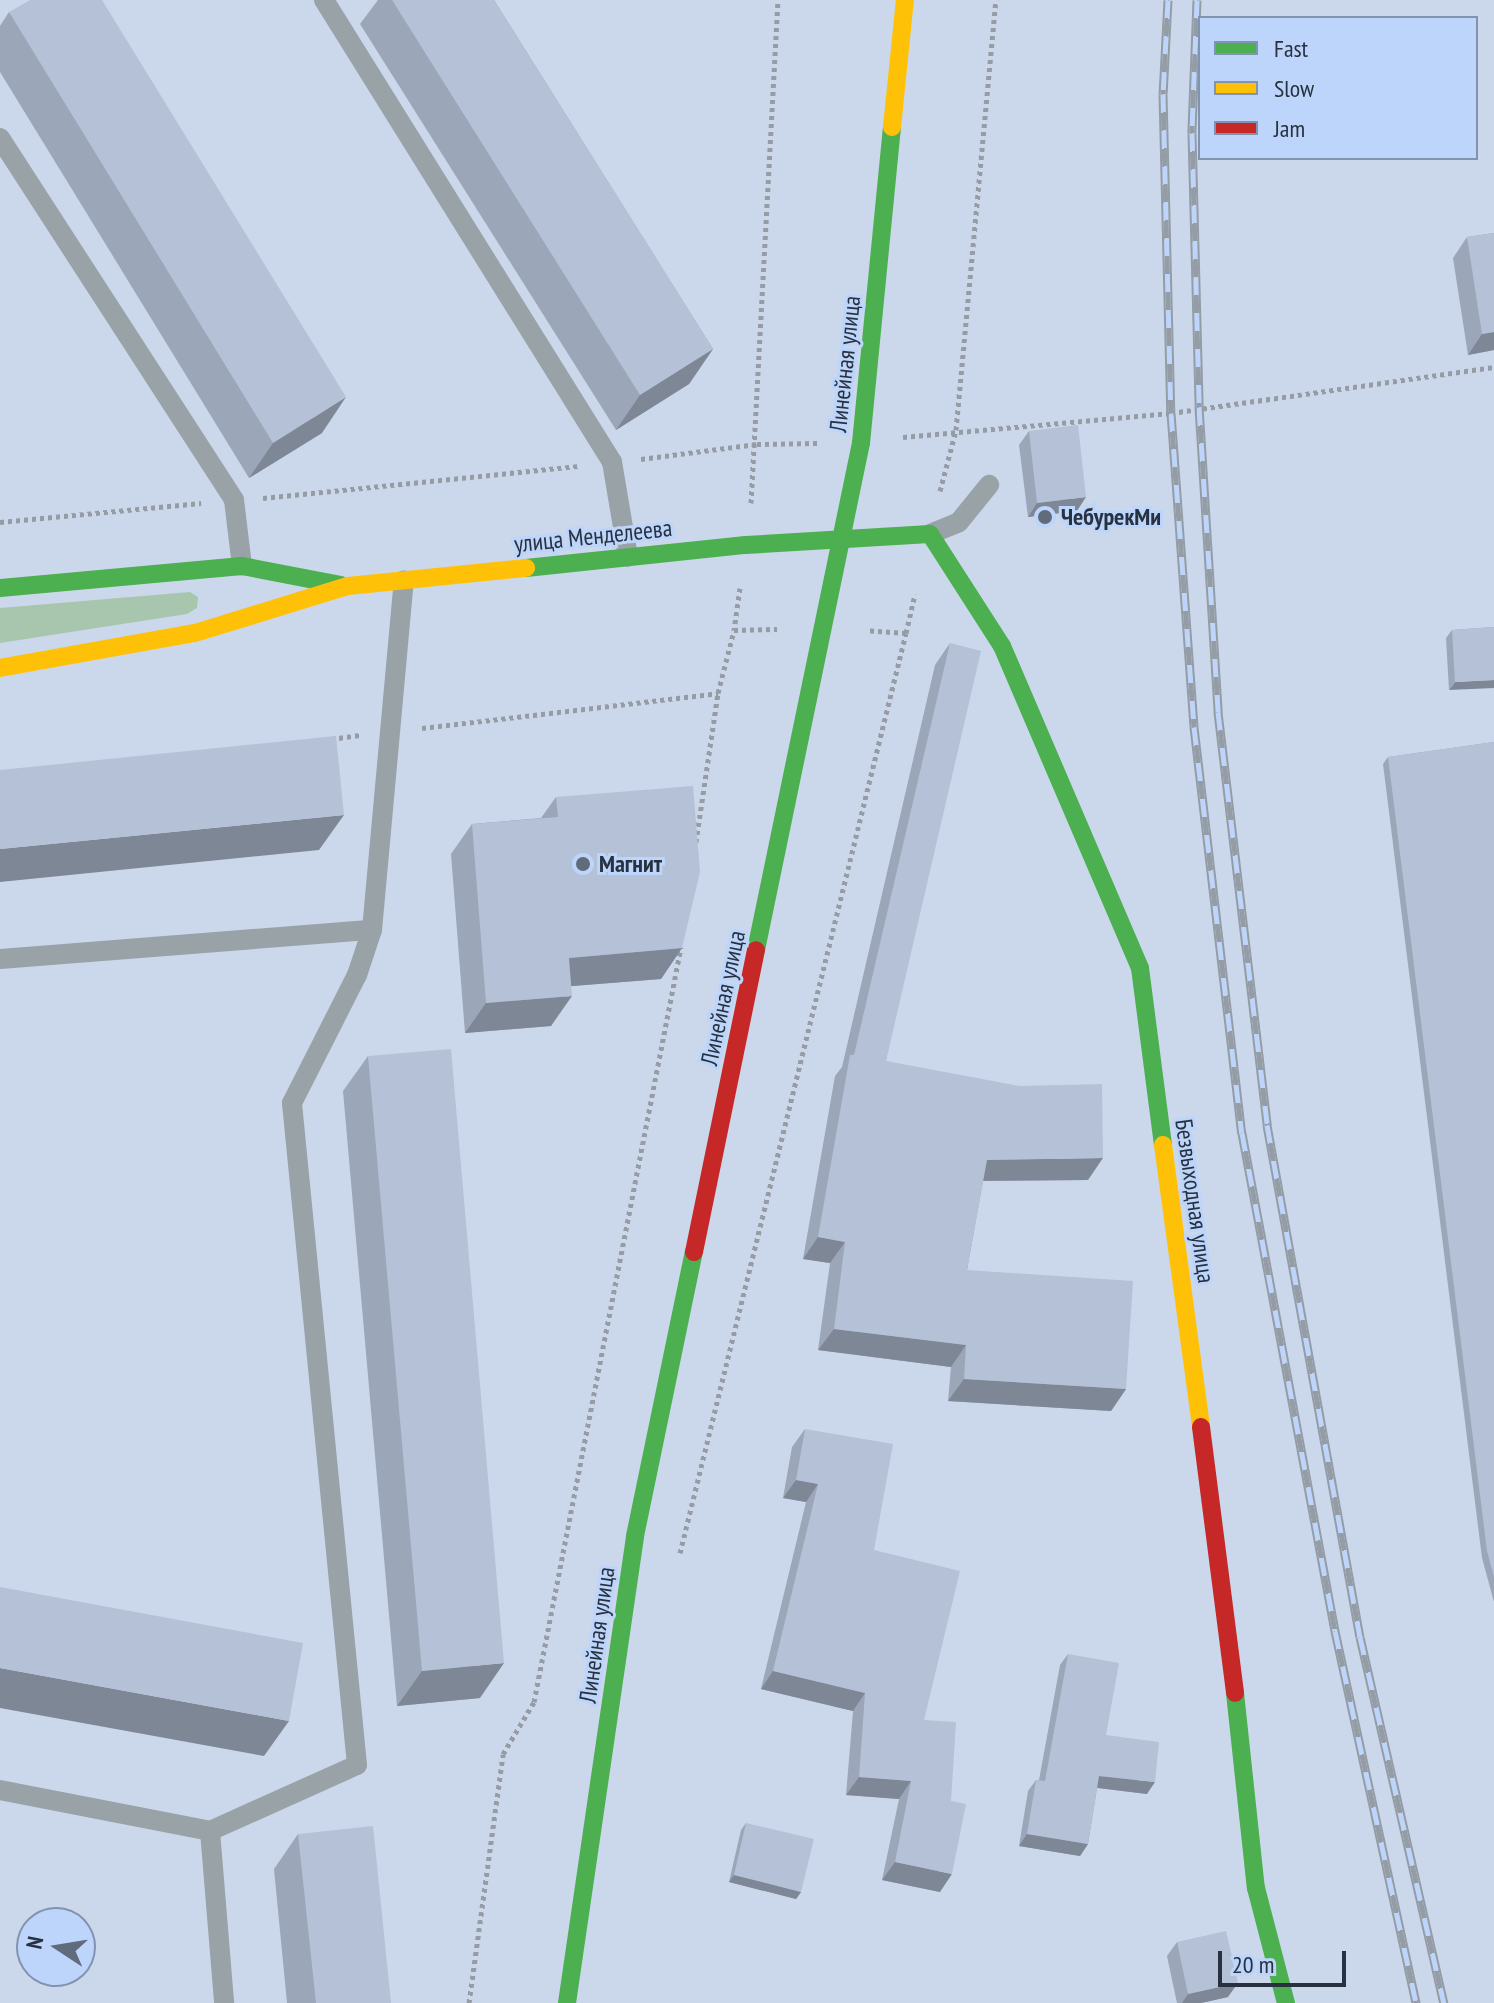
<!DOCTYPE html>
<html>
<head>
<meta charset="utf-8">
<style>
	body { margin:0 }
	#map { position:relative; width:1494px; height:2003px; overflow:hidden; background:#cbd8ec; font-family:"PT Sans Narrow",sans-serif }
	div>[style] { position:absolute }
	.green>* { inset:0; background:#a8c6ae }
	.path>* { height:5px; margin-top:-2.5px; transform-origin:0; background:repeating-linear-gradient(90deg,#959ca3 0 4px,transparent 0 8px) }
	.lane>* { height:20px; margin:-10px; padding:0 10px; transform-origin:10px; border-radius:10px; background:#98a2a7 }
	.fast>* { height:18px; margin:-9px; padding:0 9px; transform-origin:9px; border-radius:9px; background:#4caf50 }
	.slow>* { height:18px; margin:-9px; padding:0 9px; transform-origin:9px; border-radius:9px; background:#ffc107 }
	.jam>* { height:18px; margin:-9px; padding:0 9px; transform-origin:9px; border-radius:9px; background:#c62828 }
	.rail>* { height:9px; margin-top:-4.5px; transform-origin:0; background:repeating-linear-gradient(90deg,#bdd5fa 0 18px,#949ca6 0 36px); box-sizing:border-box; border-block:2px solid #949ca6 }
	.wall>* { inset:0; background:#9ba6b8 }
	.shaded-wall>* { inset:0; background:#7e8796 }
	.building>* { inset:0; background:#b4c1d6 }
	.dots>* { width:22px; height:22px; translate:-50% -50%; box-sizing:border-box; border:4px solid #bdd5fa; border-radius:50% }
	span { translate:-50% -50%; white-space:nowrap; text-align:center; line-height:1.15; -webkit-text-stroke:6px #bdd5fa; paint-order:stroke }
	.street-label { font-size:24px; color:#27313f }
	.poi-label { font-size:24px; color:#27313f; font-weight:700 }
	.left { translate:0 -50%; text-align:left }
	.legend { position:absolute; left:1198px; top:16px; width:280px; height:144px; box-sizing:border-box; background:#bdd5fa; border:2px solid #8193af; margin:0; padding:10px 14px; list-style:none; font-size:24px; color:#27313f }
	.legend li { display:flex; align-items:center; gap:16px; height:40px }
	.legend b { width:40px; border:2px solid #8193af }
	.north { position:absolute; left:16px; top:1907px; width:80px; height:80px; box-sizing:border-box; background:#bdd5fa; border:2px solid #8193af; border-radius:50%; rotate:282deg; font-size:22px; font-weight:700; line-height:32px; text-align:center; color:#27313f }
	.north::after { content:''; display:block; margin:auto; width:28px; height:36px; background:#606b7c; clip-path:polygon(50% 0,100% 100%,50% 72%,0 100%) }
	.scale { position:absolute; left:1218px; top:1951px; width:128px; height:36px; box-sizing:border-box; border:4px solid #27313f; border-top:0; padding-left:10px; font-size:24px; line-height:28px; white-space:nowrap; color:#27313f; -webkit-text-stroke:6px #bdd5fa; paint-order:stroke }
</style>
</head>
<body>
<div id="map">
	<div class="green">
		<i style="clip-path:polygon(190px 592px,198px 597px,197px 608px,187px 614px,0 643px,0 608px)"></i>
	</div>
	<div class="path">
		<i style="left:903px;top:437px;width:269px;rotate:-5.1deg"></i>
		<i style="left:1171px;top:413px;width:326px;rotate:-8.1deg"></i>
		<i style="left:641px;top:459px;width:117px;rotate:-7.4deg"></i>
		<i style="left:757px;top:444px;width:61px;rotate:-0.9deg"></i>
		<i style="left:940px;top:491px;width:63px;rotate:-75.3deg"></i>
		<i style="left:956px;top:430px;width:432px;rotate:-84.7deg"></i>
		<i style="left:263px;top:498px;width:318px;rotate:-5.8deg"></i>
		<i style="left:751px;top:503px;width:504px;rotate:-86.93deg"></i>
		<i style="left:0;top:522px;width:202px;rotate:-5.4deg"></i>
		<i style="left:740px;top:588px;width:42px;rotate:98.1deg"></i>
		<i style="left:734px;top:630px;width:43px;rotate:-1.3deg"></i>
		<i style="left:906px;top:633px;width:40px;rotate:-77deg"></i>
		<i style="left:422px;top:728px;width:298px;rotate:-6.7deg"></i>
		<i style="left:718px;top:693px;width:65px;rotate:-75.7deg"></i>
		<i style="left:331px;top:739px;width:29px;rotate:-8deg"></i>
		<i style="left:696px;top:842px;width:151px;rotate:-81.6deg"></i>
		<i style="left:680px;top:1553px;width:947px;rotate:-76.2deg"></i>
		<i style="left:906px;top:633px;width:39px;rotate:-176deg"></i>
		<i style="left:469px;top:2003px;width:251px;rotate:-82.2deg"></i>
		<i style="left:503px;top:1754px;width:61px;rotate:-59.2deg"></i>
		<i style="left:534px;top:1702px;width:769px;rotate:-78.98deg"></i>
	</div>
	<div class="lane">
		<i style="left:324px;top:0;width:544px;rotate:58.06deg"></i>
		<i style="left:612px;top:462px;width:96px;rotate:80.4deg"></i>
		<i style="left:0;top:138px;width:431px;rotate:57.1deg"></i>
		<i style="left:234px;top:500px;width:66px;rotate:83.1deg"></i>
		<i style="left:930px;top:534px;width:31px;rotate:-22deg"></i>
		<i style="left:959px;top:522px;width:48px;rotate:-51deg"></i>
		<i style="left:0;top:959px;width:373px;rotate:-4.5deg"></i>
		<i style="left:0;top:1790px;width:214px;rotate:11deg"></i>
		<i style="left:210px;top:1831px;width:173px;rotate:85.3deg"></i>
		<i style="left:210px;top:1831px;width:161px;rotate:-24.2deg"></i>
		<i style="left:357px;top:1765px;width:665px;rotate:-95.61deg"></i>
		<i style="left:292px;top:1103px;width:144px;rotate:-63.1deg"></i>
		<i style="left:357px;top:975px;width:47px;rotate:-71.6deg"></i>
		<i style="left:372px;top:930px;width:351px;rotate:-84.8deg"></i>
	</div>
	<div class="fast">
		<i style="left:526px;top:568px;width:221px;rotate:-6deg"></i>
		<i style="left:746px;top:545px;width:184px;rotate:-3.4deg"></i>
		<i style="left:930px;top:534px;width:133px;rotate:57.3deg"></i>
		<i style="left:1002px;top:646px;width:350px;rotate:66.8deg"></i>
		<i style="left:1140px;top:968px;width:178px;rotate:82.6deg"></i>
		<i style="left:0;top:588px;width:243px;rotate:-5.2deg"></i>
		<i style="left:242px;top:566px;width:101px;rotate:10.9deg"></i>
		<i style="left:756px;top:950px;width:518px;rotate:-78.3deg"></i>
		<i style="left:861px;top:443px;width:318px;rotate:-84.4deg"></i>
		<i style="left:1235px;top:1693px;width:196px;rotate:83.9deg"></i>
		<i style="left:1256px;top:1888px;width:119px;rotate:75.4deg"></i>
		<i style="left:567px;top:2003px;width:472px;rotate:-81.7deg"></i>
		<i style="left:635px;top:1536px;width:290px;rotate:-78.3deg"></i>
	</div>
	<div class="slow">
		<i style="left:892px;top:127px;width:128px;rotate:-84.2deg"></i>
		<i style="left:0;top:668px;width:198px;rotate:-10.2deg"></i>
		<i style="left:195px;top:633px;width:160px;rotate:-17.1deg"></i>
		<i style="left:348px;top:586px;width:179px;rotate:-5.8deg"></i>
		<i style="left:1163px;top:1145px;width:285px;rotate:82.3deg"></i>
	</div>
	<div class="jam">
		<i style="left:694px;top:1252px;width:308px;rotate:-78.4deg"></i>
		<i style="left:1201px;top:1427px;width:268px;rotate:82.7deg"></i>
	</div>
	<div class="rail">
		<i style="left:1168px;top:0;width:94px;rotate:93deg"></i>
		<i style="left:1163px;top:94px;width:319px;rotate:88.6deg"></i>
		<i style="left:1171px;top:413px;width:315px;rotate:85.8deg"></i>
		<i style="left:1194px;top:727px;width:409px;rotate:83.3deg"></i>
		<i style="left:1242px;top:1133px;width:507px;rotate:79.42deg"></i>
		<i style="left:1335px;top:1631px;width:381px;rotate:77.7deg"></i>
		<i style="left:1197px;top:0;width:133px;rotate:92.2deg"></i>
		<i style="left:1192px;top:133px;width:274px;rotate:88.5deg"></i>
		<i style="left:1199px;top:407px;width:306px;rotate:86.4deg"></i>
		<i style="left:1218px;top:712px;width:416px;rotate:83.2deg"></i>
		<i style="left:1267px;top:1125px;width:520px;rotate:79.71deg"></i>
		<i style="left:1360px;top:1637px;width:376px;rotate:77.1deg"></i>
	</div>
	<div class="wall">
		<i style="clip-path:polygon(378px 0,494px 0,713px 349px,689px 384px,616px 430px,360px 24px)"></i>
		<i style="clip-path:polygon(9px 12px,322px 433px,249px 478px,0 72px,0 26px)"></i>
		<i style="clip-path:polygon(1494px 233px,1494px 350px,1468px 355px,1453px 258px,1467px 237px)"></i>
		<i style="clip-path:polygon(1029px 431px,1077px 511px,1028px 517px,1019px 445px)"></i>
		<i style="clip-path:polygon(1494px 627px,1449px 690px,1446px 638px,1452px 630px)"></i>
		<i style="clip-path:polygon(950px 643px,886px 1061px,1088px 1180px,983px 1181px,967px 1270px,1126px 1389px,1111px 1411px,948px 1401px,951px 1367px,818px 1350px,830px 1263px,803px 1259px,835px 1076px,842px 1067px,935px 665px)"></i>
		<i style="clip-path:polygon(1494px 742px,1494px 1602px,1482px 1558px,1383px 764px,1388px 757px)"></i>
		<i style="clip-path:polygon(556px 797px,682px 948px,661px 979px,571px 986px,551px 1026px,465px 1033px,451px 854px,472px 824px,541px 818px)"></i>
		<i style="clip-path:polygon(368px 1056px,480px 1698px,397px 1706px,343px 1091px)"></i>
		<i style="clip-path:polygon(805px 1429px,874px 1550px,924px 1720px,940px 1892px,882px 1880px,899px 1799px,846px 1795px,853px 1711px,761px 1689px,806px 1502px,783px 1498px,792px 1447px)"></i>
		<i style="clip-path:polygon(1068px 1654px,1106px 1735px,1147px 1794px,1097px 1788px,1088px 1844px,1080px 1856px,1019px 1846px,1028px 1791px,1036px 1780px,1039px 1780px,1060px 1665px)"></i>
		<i style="clip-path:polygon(746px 1823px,801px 1892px,796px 1899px,729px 1882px,741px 1830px)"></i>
		<i style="clip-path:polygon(298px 1834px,391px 2003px,287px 2003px,274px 1869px)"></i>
		<i style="clip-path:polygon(1177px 1942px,1228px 1997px,1201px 2003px,1177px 2003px,1167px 1956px)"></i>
	</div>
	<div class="shaded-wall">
		<i style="clip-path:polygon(1494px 332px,1494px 350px,1468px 355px,1482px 334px)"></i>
		<i style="clip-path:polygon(713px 349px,689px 384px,616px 430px,640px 395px)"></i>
		<i style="clip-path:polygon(346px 397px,322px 433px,249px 478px,273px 443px)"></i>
		<i style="clip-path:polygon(1086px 497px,1077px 511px,1028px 517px,1037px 503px)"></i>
		<i style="clip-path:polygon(1494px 680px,1494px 688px,1449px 690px,1455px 682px)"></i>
		<i style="clip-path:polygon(344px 815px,319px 850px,0 882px,0 849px)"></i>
		<i style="clip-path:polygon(682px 948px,661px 979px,548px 988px,569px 958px)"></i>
		<i style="clip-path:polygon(572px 996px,551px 1026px,465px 1033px,486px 1003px)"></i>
		<i style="clip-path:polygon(1103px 1158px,1088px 1180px,971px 1181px,987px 1160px)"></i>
		<i style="clip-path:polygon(818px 1237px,845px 1242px,830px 1263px,803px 1259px)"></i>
		<i style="clip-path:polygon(834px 1329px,966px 1345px,951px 1367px,818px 1350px)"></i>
		<i style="clip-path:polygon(964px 1379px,1126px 1389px,1111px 1411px,948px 1401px)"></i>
		<i style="clip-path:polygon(796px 1480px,818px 1484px,806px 1502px,783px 1498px)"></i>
		<i style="clip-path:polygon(504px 1663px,480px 1698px,397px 1706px,422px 1671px)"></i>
		<i style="clip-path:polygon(0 1668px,289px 1721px,264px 1756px,0 1708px)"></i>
		<i style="clip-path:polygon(773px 1671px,865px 1693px,853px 1711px,761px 1689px)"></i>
		<i style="clip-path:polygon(1099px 1776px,1155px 1782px,1147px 1794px,1091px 1787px)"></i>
		<i style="clip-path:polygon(859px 1777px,911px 1781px,899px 1799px,846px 1795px)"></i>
		<i style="clip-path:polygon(1027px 1834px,1088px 1844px,1080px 1856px,1019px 1846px)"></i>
		<i style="clip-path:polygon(895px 1862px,952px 1874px,940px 1892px,882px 1880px)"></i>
		<i style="clip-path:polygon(734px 1875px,801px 1892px,796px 1899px,729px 1882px)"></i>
		<i style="clip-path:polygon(1238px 1983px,1228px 1997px,1201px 2003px,1182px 2003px,1188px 1994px)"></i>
	</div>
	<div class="building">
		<i style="clip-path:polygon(30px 0,102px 0,346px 397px,273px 443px,9px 12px)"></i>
		<i style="clip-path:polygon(392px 0,494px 0,713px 349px,640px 395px)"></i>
		<i style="clip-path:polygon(1494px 233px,1494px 332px,1482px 334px,1467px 237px)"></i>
		<i style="clip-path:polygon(1078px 425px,1086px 497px,1037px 503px,1029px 431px)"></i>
		<i style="clip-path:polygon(1494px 627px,1494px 680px,1455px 682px,1452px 630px)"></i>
		<i style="clip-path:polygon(950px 643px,981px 651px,886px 1061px,1020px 1086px,1102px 1084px,1103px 1158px,987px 1160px,967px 1270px,1133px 1281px,1126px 1389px,964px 1379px,966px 1345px,834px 1329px,845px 1242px,818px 1237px,850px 1055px,854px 1055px)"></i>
		<i style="clip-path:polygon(336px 736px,344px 815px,0 849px,0 770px)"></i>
		<i style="clip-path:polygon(1494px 742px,1494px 1577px,1487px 1551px,1388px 757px)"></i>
		<i style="clip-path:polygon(693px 786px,700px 872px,682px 948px,569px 958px,572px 996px,486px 1003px,472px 824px,558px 817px,556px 797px)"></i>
		<i style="clip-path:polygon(451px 1049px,504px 1663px,422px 1671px,368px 1056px)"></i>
		<i style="clip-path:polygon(805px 1429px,893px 1444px,874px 1550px,960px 1571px,924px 1720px,956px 1722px,951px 1801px,966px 1804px,952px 1874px,895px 1862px,911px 1781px,859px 1777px,865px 1693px,773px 1671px,818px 1484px,796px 1480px)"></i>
		<i style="clip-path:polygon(0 1587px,303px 1643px,289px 1721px,0 1668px)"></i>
		<i style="clip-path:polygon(1068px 1654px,1119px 1663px,1106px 1735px,1159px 1742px,1155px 1782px,1099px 1776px,1088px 1844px,1027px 1834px,1036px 1780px,1045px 1781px)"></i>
		<i style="clip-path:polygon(746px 1823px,814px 1839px,801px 1892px,734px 1875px)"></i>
		<i style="clip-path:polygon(373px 1826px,391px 2003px,316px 2003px,298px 1834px)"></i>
		<i style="clip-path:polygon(1226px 1931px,1238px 1983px,1188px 1994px,1177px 1942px)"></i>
	</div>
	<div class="dots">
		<i style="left:1045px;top:517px;background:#606b7c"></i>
		<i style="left:583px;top:864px;background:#606b7c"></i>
	</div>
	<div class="street-label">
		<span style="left:845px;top:364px;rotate:-84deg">Линейная улица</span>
		<span style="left:593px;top:536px;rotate:-6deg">улица Менделеева</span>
		<span style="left:723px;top:998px;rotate:-78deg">Линейная улица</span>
		<span style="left:1195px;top:1201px;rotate:82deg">Безвыходная улица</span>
		<span style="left:597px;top:1635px;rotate:-82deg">Линейная улица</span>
	</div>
	<div class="poi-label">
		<span class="left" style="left:1061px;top:517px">ЧебурекМи</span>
		<span class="left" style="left:599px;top:864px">Магнит</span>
	</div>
	<ul class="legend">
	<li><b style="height:10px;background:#4caf50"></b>Fast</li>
	<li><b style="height:10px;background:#ffc107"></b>Slow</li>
	<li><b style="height:10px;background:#c62828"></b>Jam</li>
	</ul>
	<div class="north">N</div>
	<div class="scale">20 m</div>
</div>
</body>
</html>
